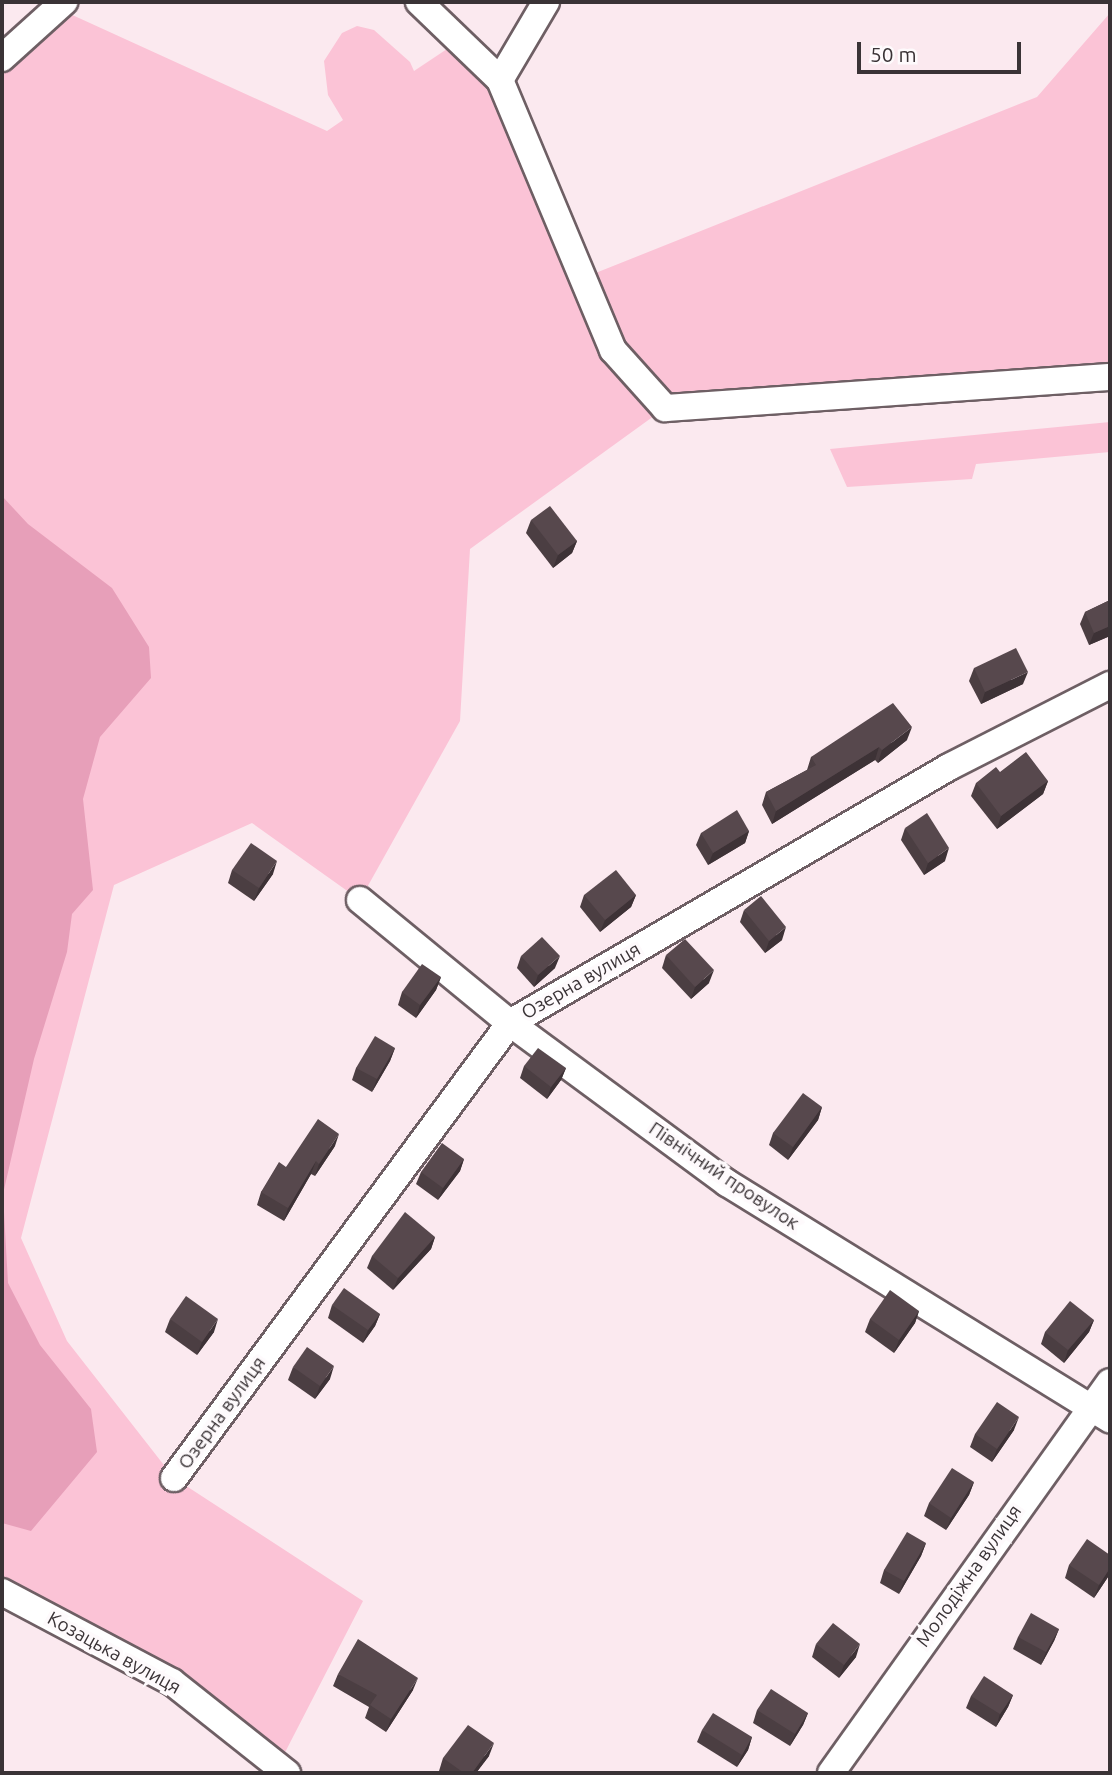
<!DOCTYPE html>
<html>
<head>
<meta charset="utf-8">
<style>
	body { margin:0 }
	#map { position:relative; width:1112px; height:1775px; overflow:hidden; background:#fbe9ef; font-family:Ubuntu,sans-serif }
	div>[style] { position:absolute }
	.green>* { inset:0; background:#fbc3d6 }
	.water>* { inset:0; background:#e79fb9 }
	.roads { filter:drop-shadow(2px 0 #6e5f64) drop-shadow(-2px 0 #6e5f64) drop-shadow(0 2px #6e5f64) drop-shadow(0 -2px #6e5f64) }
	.minor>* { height:26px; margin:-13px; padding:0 13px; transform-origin:13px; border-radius:13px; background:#fff }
	.wall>* { inset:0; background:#4b3e42 }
	.shaded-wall>* { inset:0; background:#3d3236 }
	.building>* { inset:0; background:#57484d }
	span { translate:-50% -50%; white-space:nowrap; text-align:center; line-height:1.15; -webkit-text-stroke:7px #fefafc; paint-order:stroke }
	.street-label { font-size:19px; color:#3a3336 }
	.frame { position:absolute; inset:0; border:4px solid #3a3336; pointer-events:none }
	.scale { position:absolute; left:857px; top:42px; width:164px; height:32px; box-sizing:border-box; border:4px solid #3a3336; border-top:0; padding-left:9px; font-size:21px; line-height:24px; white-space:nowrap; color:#3a3336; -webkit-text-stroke:5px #fefafc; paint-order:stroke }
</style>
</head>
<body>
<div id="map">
	<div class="green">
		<i style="clip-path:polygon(57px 8px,327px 131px,343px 120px,328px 95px,324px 61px,342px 33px,357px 26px,374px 30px,410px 62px,414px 71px,459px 41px,500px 80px,583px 278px,1037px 97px,1110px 13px,1110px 377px,665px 408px,470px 549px,460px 721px,360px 900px,252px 823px,114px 885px,21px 1238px,67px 1341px,174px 1478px,363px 1601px,278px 1766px,172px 1682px,2px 1592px,2px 58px)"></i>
		<i style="clip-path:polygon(1110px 422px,1110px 452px,976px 464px,972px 479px,847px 487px,830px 449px)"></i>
	</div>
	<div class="water">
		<i style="clip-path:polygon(2px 496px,28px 524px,112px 588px,149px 647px,151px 678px,100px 737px,83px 799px,93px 890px,72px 914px,67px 952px,34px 1059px,3px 1194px,8px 1283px,40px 1345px,91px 1409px,97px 1452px,31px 1531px,2px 1523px)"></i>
	</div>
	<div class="roads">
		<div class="minor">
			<i style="left:419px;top:2px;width:112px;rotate:43.9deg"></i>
			<i style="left:500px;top:80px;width:293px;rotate:67.3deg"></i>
			<i style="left:613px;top:350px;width:78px;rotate:48.1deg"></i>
			<i style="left:665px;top:408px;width:446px;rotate:-4deg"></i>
			<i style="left:2px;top:58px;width:84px;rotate:-42.1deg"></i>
			<i style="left:500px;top:80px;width:91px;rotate:-59.5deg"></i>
			<i style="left:360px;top:900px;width:194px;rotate:39.4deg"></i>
			<i style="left:510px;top:1023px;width:270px;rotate:36.4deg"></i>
			<i style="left:727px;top:1183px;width:450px;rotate:31.7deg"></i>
			<i style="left:174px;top:1478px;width:566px;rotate:-53.56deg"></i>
			<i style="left:510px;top:1023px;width:508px;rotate:-30.25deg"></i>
			<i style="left:949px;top:767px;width:181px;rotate:-27deg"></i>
			<i style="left:2px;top:1592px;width:192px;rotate:27.9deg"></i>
			<i style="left:172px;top:1682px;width:147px;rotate:38.4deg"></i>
			<i style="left:831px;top:1773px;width:480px;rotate:-54.5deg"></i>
		</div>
	</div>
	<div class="wall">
		<i style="clip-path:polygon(531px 520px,577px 541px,572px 553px,553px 568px,526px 533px)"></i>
		<i style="clip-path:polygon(1110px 600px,1110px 636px,1089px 645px,1080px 624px,1085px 612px)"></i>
		<i style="clip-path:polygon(974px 668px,1023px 684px,981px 704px,969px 681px)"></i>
		<i style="clip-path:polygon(907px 740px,878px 763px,875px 760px,772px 824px,762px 805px,766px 792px,807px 770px,811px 757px)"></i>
		<i style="clip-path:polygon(1048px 781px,1043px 794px,997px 829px,971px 796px,976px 783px)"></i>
		<i style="clip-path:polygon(905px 828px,945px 861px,924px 875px,901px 840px)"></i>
		<i style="clip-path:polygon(749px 831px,745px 843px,708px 865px,696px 845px,701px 833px)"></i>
		<i style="clip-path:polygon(232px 870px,273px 874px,254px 901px,228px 883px)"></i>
		<i style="clip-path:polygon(584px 895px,636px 895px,631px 907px,600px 932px,580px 907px)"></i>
		<i style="clip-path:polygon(744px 910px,782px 940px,765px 953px,740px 922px)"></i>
		<i style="clip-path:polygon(666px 955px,709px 983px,691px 999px,662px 968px)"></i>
		<i style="clip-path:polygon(521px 956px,555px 968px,534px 987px,517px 968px)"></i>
		<i style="clip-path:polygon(441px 977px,436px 990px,416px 1018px,398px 1005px,402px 992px)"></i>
		<i style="clip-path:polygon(395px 1048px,390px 1061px,372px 1092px,352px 1080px,356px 1068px)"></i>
		<i style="clip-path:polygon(524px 1066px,566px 1068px,561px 1080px,547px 1099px,520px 1078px)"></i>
		<i style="clip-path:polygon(822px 1107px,818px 1120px,788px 1160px,769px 1145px,773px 1133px)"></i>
		<i style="clip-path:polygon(335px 1146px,315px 1176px,311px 1174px,284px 1221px,257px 1205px,261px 1192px,286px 1167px)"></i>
		<i style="clip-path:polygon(464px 1159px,460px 1171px,438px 1200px,416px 1184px,421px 1172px)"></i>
		<i style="clip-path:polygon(435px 1237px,431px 1249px,393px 1290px,367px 1268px,372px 1256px)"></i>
		<i style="clip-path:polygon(332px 1305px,380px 1314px,375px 1326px,363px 1343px,328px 1318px)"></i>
		<i style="clip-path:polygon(919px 1311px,915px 1323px,894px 1353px,865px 1332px,870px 1319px)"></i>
		<i style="clip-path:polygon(170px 1319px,214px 1332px,197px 1355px,165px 1332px)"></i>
		<i style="clip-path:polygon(1094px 1320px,1089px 1332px,1064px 1363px,1041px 1344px,1045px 1332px)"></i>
		<i style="clip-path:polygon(293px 1367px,330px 1379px,315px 1399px,288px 1380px)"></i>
		<i style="clip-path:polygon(1014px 1430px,992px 1462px,970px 1447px,975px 1434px)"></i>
		<i style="clip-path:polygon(974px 1482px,969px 1495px,946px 1530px,924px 1516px,929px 1503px)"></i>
		<i style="clip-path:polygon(926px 1543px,921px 1556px,899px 1594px,880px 1583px,884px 1570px)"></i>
		<i style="clip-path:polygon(1110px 1555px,1110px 1574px,1094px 1598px,1065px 1578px,1069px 1565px)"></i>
		<i style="clip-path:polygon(1059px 1629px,1054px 1641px,1041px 1665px,1013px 1649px,1018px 1637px)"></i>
		<i style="clip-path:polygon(816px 1644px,856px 1657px,839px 1678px,812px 1657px)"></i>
		<i style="clip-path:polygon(338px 1674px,413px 1690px,386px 1732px,365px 1718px,369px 1707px,333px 1686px)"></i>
		<i style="clip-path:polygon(1013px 1695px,1008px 1707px,996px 1727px,966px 1708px,971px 1696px)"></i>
		<i style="clip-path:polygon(757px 1710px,808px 1713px,803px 1725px,790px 1746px,753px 1723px)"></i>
		<i style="clip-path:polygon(702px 1730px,752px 1737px,748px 1750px,737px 1767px,697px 1742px)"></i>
		<i style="clip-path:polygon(489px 1756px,476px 1773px,443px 1773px,439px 1771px,443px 1758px)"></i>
	</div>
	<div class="shaded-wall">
		<i style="clip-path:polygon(577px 541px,572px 553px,553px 568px,558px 555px)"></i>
		<i style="clip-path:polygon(1110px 626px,1110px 636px,1089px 645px,1094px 633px)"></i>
		<i style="clip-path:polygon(1028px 672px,1023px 684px,981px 704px,985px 692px)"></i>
		<i style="clip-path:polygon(912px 727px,907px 740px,878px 763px,882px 750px)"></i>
		<i style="clip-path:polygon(879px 747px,875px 760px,772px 824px,776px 811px)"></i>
		<i style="clip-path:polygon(1048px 781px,1043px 794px,997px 829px,1001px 816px)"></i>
		<i style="clip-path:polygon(749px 831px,745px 843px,708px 865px,713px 853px)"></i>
		<i style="clip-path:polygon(949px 848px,945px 861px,924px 875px,928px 863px)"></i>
		<i style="clip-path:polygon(277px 861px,273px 874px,254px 901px,259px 888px)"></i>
		<i style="clip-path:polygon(636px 895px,631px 907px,600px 932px,605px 920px)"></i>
		<i style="clip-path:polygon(786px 927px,782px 940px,765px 953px,769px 941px)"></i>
		<i style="clip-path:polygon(560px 956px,555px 968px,534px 987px,538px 975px)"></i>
		<i style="clip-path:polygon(714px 970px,709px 983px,691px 999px,695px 987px)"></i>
		<i style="clip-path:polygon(441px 977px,436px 990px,416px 1018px,420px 1005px)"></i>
		<i style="clip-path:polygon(395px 1048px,390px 1061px,372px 1092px,377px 1079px)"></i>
		<i style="clip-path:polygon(566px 1068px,561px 1080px,547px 1099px,551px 1087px)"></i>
		<i style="clip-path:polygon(822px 1107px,818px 1120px,788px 1160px,793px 1147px)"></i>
		<i style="clip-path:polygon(339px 1134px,335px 1146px,315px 1176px,319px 1164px)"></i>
		<i style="clip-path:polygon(464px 1159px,460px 1171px,438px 1200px,443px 1188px)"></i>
		<i style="clip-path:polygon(316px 1161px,311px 1174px,284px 1221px,288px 1208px)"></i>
		<i style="clip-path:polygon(435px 1237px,431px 1249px,393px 1290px,398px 1278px)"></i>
		<i style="clip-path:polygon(919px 1311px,915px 1323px,894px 1353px,899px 1340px)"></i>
		<i style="clip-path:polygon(380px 1314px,375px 1326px,363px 1343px,368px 1330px)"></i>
		<i style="clip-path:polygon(218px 1319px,214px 1332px,197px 1355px,202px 1342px)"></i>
		<i style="clip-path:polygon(1094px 1320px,1089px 1332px,1064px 1363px,1068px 1350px)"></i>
		<i style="clip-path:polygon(334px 1366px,330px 1379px,315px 1399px,320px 1386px)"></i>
		<i style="clip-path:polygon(1019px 1417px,1014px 1430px,992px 1462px,997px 1449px)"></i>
		<i style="clip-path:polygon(974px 1482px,969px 1495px,946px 1530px,951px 1518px)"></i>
		<i style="clip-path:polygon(926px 1543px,921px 1556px,899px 1594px,904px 1581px)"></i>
		<i style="clip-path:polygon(1110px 1568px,1110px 1574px,1094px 1598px,1099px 1585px)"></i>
		<i style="clip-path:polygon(1059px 1629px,1054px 1641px,1041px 1665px,1046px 1652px)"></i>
		<i style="clip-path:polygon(860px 1644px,856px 1657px,839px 1678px,844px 1665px)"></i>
		<i style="clip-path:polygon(418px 1678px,413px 1690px,386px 1732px,391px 1719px)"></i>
		<i style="clip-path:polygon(1013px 1695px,1008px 1707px,996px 1727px,1000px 1714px)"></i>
		<i style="clip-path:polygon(808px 1713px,803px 1725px,790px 1746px,795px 1734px)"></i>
		<i style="clip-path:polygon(752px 1737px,748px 1750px,737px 1767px,742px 1755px)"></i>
		<i style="clip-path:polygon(494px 1743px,489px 1756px,476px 1773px,472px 1773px)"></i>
	</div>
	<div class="building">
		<i style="clip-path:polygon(550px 506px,577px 541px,558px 555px,531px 520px)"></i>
		<i style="clip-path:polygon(1110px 600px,1110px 626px,1094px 633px,1085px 612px)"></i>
		<i style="clip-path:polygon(1016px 648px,1028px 672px,985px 692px,974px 668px)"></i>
		<i style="clip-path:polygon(893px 703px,912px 727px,882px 750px,879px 747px,776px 811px,766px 792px,816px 765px,811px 757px)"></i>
		<i style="clip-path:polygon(1026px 752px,1048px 781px,1001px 816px,976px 783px,996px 767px,1000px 772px)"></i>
		<i style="clip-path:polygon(737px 810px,749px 831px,713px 853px,701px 833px)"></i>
		<i style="clip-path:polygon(927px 813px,949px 848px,928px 863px,905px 828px)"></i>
		<i style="clip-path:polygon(251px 843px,277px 861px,259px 888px,232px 870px)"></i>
		<i style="clip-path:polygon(616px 870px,636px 895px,605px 920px,584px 895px)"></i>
		<i style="clip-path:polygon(761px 896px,786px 927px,769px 941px,744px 910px)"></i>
		<i style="clip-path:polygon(542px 937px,560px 956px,538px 975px,521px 956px)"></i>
		<i style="clip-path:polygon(685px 939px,714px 970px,695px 987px,666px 955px)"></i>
		<i style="clip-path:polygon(422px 964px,441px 977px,420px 1005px,402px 992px)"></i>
		<i style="clip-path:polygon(375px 1036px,395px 1048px,377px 1079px,356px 1068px)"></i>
		<i style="clip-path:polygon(538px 1048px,566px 1068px,551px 1087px,524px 1066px)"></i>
		<i style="clip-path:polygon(803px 1093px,822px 1107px,793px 1147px,773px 1133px)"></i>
		<i style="clip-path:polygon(318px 1119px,339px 1134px,319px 1164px,316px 1161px,288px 1208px,261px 1192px,279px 1162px,286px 1167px)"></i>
		<i style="clip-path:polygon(442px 1143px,464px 1159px,443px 1188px,421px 1172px)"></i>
		<i style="clip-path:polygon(405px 1212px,435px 1237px,398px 1278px,372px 1256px)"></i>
		<i style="clip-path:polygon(344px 1288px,380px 1314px,368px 1330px,332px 1305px)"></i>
		<i style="clip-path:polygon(890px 1290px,919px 1311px,899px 1340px,870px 1319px)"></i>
		<i style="clip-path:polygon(186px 1296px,218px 1319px,202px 1342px,170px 1319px)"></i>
		<i style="clip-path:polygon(1070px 1301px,1094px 1320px,1068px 1350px,1045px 1332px)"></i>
		<i style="clip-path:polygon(307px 1347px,334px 1366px,320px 1386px,293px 1367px)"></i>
		<i style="clip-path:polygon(997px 1402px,1019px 1417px,997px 1449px,975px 1434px)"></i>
		<i style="clip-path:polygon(952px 1468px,974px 1482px,951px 1518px,929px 1503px)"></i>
		<i style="clip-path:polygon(907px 1532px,926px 1543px,904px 1581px,884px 1570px)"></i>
		<i style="clip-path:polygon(1087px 1539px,1110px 1555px,1110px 1568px,1099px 1585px,1069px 1565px)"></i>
		<i style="clip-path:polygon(1031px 1613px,1059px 1629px,1046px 1652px,1018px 1637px)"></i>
		<i style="clip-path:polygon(833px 1623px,860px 1644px,844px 1665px,816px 1644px)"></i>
		<i style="clip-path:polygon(358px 1639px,418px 1678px,391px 1719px,370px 1705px,377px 1695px,338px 1674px)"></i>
		<i style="clip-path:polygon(984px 1676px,1013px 1695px,1000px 1714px,971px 1696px)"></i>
		<i style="clip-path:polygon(771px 1689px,808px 1713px,795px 1734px,757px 1710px)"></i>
		<i style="clip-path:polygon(713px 1713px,752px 1737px,742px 1755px,702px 1730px)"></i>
		<i style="clip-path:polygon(468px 1725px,494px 1743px,472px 1773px,464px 1773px,443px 1758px)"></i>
	</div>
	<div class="street-label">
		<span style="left:581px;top:981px;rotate:-30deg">Озерна вулиця</span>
		<span style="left:724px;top:1176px;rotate:34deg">Північний провулок</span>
		<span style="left:222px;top:1413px;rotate:-54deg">Озерна вулиця</span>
		<span style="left:969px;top:1576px;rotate:-55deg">Молодіжна вулиця</span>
		<span style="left:114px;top:1653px;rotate:29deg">Козацька вулиця</span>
	</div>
	<div class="frame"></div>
	<div class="scale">50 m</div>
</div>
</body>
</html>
